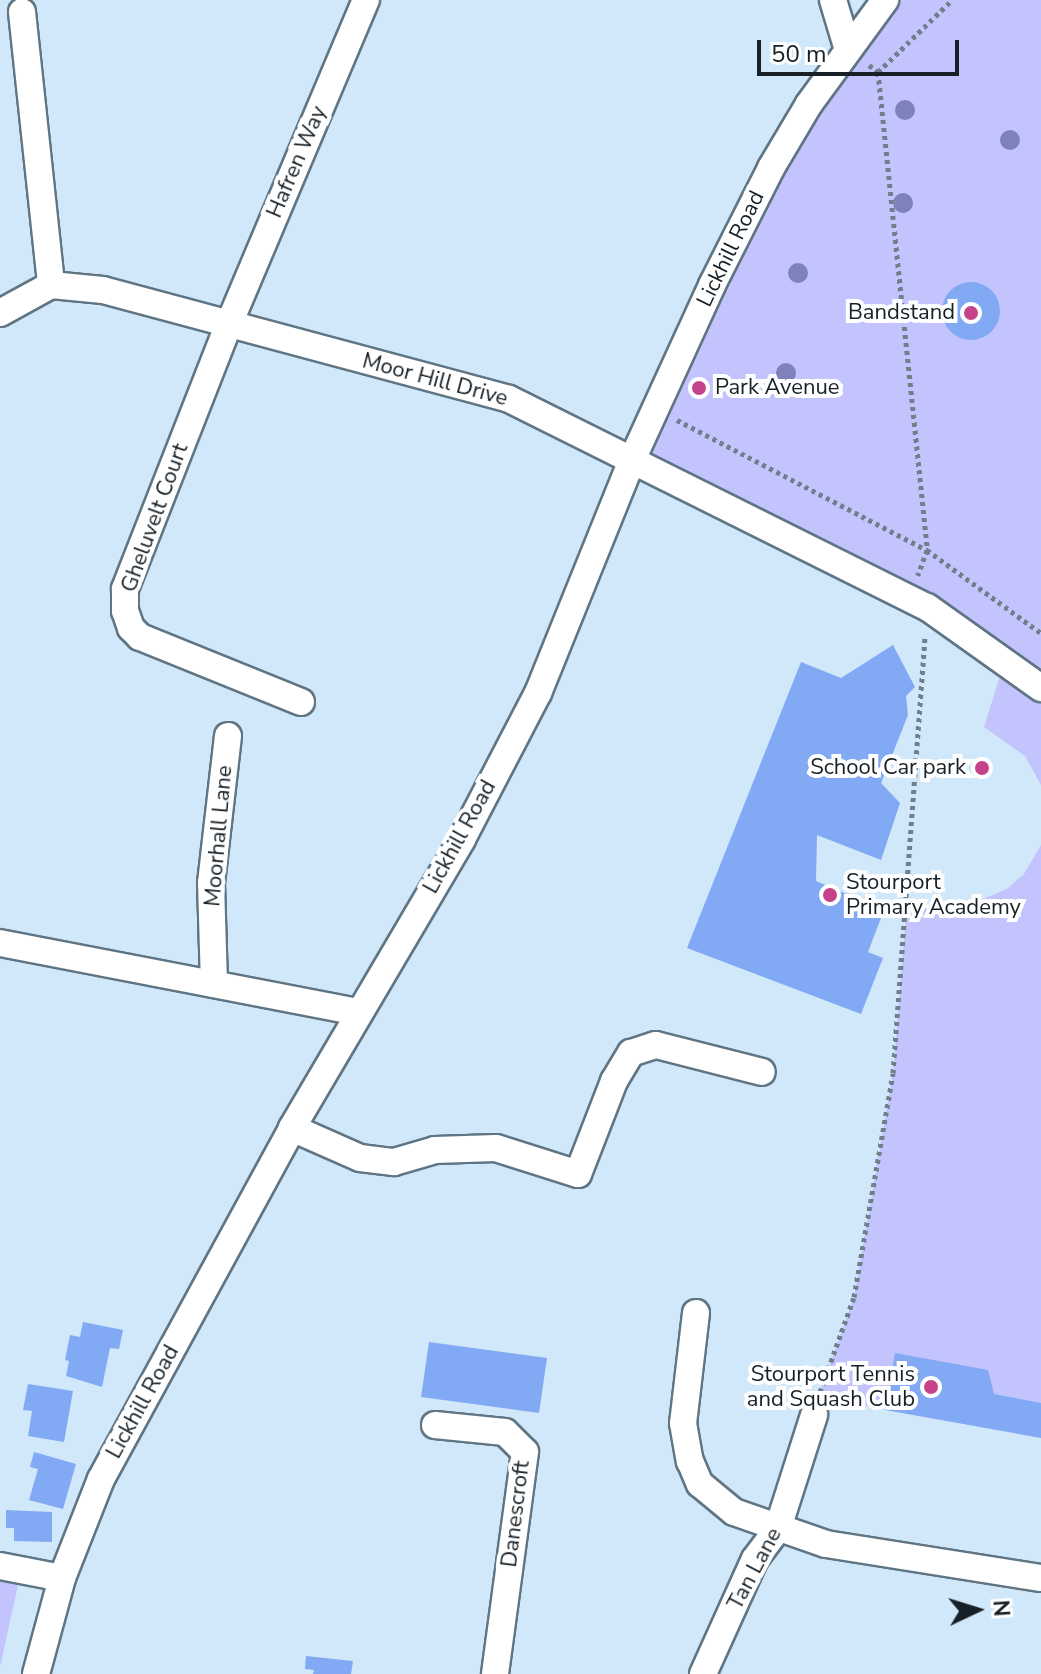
<!DOCTYPE html>
<html>
<head>
<meta charset="utf-8">
<style>
	body { margin:0 }
	#map { position:relative; width:1041px; height:1674px; overflow:hidden; background:#d0e8fa; font-family:"Nunito Sans",sans-serif }
	div>[style] { position:absolute }
	.green>* { inset:0; background:#c3c3fd }
	.building>* { inset:0; background:#82a9f4 }
	.round { border-radius:50% }
	.path>* { height:5px; margin-top:-2.5px; transform-origin:0; background:repeating-linear-gradient(90deg,#6f7f8b 0 4px,transparent 0 8px) }
	.roads { filter:drop-shadow(2px 0 #607584) drop-shadow(-2px 0 #607584) drop-shadow(0 2px #607584) drop-shadow(0 -2px #607584) }
	.minor>* { height:26px; margin:-13px; padding:0 13px; transform-origin:13px; border-radius:13px; background:#fff }
	.trees>* { width:20px; height:20px; margin:-10px; border-radius:50%; background:#7f81bc }
	.dots>* { width:22px; height:22px; translate:-50% -50%; box-sizing:border-box; border:4px solid #fff; border-radius:50% }
	span { translate:-50% -50%; white-space:nowrap; text-align:center; line-height:1.15; -webkit-text-stroke:8px #fff; paint-order:stroke }
	.street-label { font-size:22px; color:#172026 }
	.poi-label { font-size:22px; color:#172026 }
	.right { translate:-100% -50%; text-align:right }
	.left { translate:0 -50%; text-align:left }
	.north { position:absolute; left:937px; top:1570px; width:80px; height:80px; -webkit-text-stroke:6px #fff; paint-order:stroke; rotate:86deg; font-size:22px; font-weight:700; line-height:32px; text-align:center; color:#172026 }
	.north::after { content:''; display:block; margin:auto; width:28px; height:36px; background:#172026; clip-path:polygon(50% 0,100% 100%,50% 72%,0 100%) }
	.scale { position:absolute; left:757px; top:40px; width:202px; height:36px; box-sizing:border-box; border:4px solid #172026; border-top:0; padding-left:10px; font-size:24px; line-height:28px; white-space:nowrap; color:#172026; -webkit-text-stroke:6px #fff; paint-order:stroke }
</style>
</head>
<body>
<div id="map">
	<div class="green">
		<i style="clip-path:polygon(885px 0,1041px 0,1041px 785px,1025px 756px,984px 727px,1005px 660px,632px 460px,712px 285px)"></i>
		<i style="clip-path:polygon(1041px 845px,1041px 1438px,818px 1397px,854px 1297px,893px 1073px,906px 916px,924px 906px,978px 901px,1007px 889px,1024px 874px)"></i>
		<i style="clip-path:polygon(0 1581px,18px 1585px,0 1667px)"></i>
	</div>
	<div class="building">
		<i class="round" style="left:942px;top:282px;width:58px;height:58px"></i>
		<i style="clip-path:polygon(893px 645px,915px 687px,906px 696px,908px 715px,881px 783px,900px 803px,881px 860px,817px 835px,816px 881px,884px 910px,868px 952px,883px 958px,861px 1014px,687px 948px,801px 662px,841px 678px)"></i>
		<i style="clip-path:polygon(83px 1322px,123px 1330px,119px 1349px,110px 1348px,102px 1387px,66px 1376px,69px 1361px,65px 1360px,70px 1335px,80px 1337px)"></i>
		<i style="clip-path:polygon(429px 1342px,547px 1358px,539px 1413px,421px 1397px)"></i>
		<i style="clip-path:polygon(895px 1353px,988px 1370px,994px 1394px,1041px 1403px,1041px 1438px,885px 1410px)"></i>
		<i style="clip-path:polygon(28px 1384px,73px 1391px,64px 1442px,28px 1436px,32px 1411px,23px 1410px)"></i>
		<i style="clip-path:polygon(34px 1452px,76px 1464px,63px 1509px,29px 1500px,38px 1469px,30px 1467px)"></i>
		<i style="clip-path:polygon(6px 1510px,52px 1512px,52px 1542px,14px 1541px,14px 1528px,6px 1528px)"></i>
		<i style="clip-path:polygon(306px 1656px,353px 1661px,351px 1674px,313px 1674px,314px 1670px,305px 1669px)"></i>
	</div>
	<div class="path">
		<i style="left:869px;top:65px;width:11px;rotate:38deg"></i>
		<i style="left:878px;top:72px;width:481px;rotate:84.1deg"></i>
		<i style="left:927px;top:550px;width:27px;rotate:110deg"></i>
		<i style="left:878px;top:72px;width:103px;rotate:-44.2deg"></i>
		<i style="left:677px;top:420px;width:282px;rotate:27.5deg"></i>
		<i style="left:927px;top:550px;width:141px;rotate:36.1deg"></i>
		<i style="left:820px;top:1392px;width:101px;rotate:-70.3deg"></i>
		<i style="left:854px;top:1297px;width:227px;rotate:-80.1deg"></i>
		<i style="left:893px;top:1073px;width:438px;rotate:-85.8deg"></i>
	</div>
	<div class="roads">
		<div class="minor">
			<i style="left:833px;top:0;width:52px;rotate:73.3deg"></i>
			<i style="left:22px;top:12px;width:275px;rotate:83.9deg"></i>
			<i style="left:0;top:313px;width:58px;rotate:-28.8deg"></i>
			<i style="left:51px;top:285px;width:52px;rotate:5.5deg"></i>
			<i style="left:103px;top:290px;width:420px;rotate:15deg"></i>
			<i style="left:509px;top:399px;width:467px;rotate:26.5deg"></i>
			<i style="left:927px;top:607px;width:140px;rotate:35.4deg"></i>
			<i style="left:301px;top:702px;width:174px;rotate:-158deg"></i>
			<i style="left:140px;top:637px;width:13px;rotate:-135deg"></i>
			<i style="left:131px;top:628px;width:18px;rotate:-109deg"></i>
			<i style="left:125px;top:611px;width:22px;rotate:-90deg"></i>
			<i style="left:125px;top:589px;width:285px;rotate:-68.6deg"></i>
			<i style="left:229px;top:324px;width:352px;rotate:-67.1deg"></i>
			<i style="left:0;top:943px;width:366px;rotate:10.9deg"></i>
			<i style="left:214px;top:984px;width:101px;rotate:-91.7deg"></i>
			<i style="left:211px;top:883px;width:148px;rotate:-83.4deg"></i>
			<i style="left:292px;top:1128px;width:74px;rotate:23.8deg"></i>
			<i style="left:360px;top:1158px;width:34px;rotate:7deg"></i>
			<i style="left:394px;top:1162px;width:43px;rotate:-16.3deg"></i>
			<i style="left:435px;top:1150px;width:61px;rotate:-1.9deg"></i>
			<i style="left:496px;top:1148px;width:86px;rotate:17.6deg"></i>
			<i style="left:578px;top:1174px;width:100px;rotate:-68.8deg"></i>
			<i style="left:614px;top:1081px;width:33px;rotate:-59deg"></i>
			<i style="left:631px;top:1053px;width:26px;rotate:-18deg"></i>
			<i style="left:656px;top:1045px;width:109px;rotate:14.3deg"></i>
			<i style="left:696px;top:1313px;width:111px;rotate:96.7deg"></i>
			<i style="left:683px;top:1423px;width:39px;rotate:80deg"></i>
			<i style="left:690px;top:1461px;width:25px;rotate:67deg"></i>
			<i style="left:700px;top:1484px;width:44px;rotate:39.5deg"></i>
			<i style="left:734px;top:1512px;width:97px;rotate:19.2deg"></i>
			<i style="left:826px;top:1544px;width:218px;rotate:9deg"></i>
			<i style="left:435px;top:1425px;width:70px;rotate:5.7deg"></i>
			<i style="left:505px;top:1432px;width:28px;rotate:45deg"></i>
			<i style="left:525px;top:1452px;width:224px;rotate:97.7deg"></i>
			<i style="left:0;top:1566px;width:63px;rotate:11deg"></i>
			<i style="left:36px;top:1674px;width:99px;rotate:-74.8deg"></i>
			<i style="left:62px;top:1578px;width:106px;rotate:-68.5deg"></i>
			<i style="left:101px;top:1479px;width:400px;rotate:-61.4deg"></i>
			<i style="left:292px;top:1128px;width:335px;rotate:-59.5deg"></i>
			<i style="left:462px;top:839px;width:165px;rotate:-62.5deg"></i>
			<i style="left:538px;top:693px;width:251px;rotate:-68deg"></i>
			<i style="left:632px;top:460px;width:192px;rotate:-65.4deg"></i>
			<i style="left:712px;top:285px;width:131px;rotate:-63.2deg"></i>
			<i style="left:771px;top:168px;width:74px;rotate:-59.3deg"></i>
			<i style="left:809px;top:104px;width:129px;rotate:-53.8deg"></i>
			<i style="left:703px;top:1674px;width:126px;rotate:-65.7deg"></i>
			<i style="left:755px;top:1559px;width:39px;rotate:-53deg"></i>
			<i style="left:778px;top:1528px;width:119px;rotate:-72.3deg"></i>
		</div>
	</div>
	<div class="trees">
		<i style="left:905px;top:110px"></i>
		<i style="left:1010px;top:140px"></i>
		<i style="left:903px;top:203px"></i>
		<i style="left:798px;top:273px"></i>
		<i style="left:786px;top:373px"></i>
	</div>
	<div class="dots">
		<i style="left:971px;top:313px;background:#c64389"></i>
		<i style="left:699px;top:388px;background:#c64389"></i>
		<i style="left:982px;top:768px;background:#c64389"></i>
		<i style="left:830px;top:895px;background:#c64389"></i>
		<i style="left:931px;top:1387px;background:#c64389"></i>
	</div>
	<div class="street-label">
		<span style="left:297px;top:162px;rotate:-67deg">Hafren Way</span>
		<span style="left:731px;top:249px;rotate:-64deg">Lickhill Road</span>
		<span style="left:435px;top:380px;rotate:15deg">Moor Hill Drive</span>
		<span style="left:155px;top:518px;rotate:-70deg">Gheluvelt Court</span>
		<span style="left:219px;top:836px;rotate:-85deg">Moorhall Lane</span>
		<span style="left:460px;top:837px;rotate:-61deg">Lickhill Road</span>
		<span style="left:143px;top:1402px;rotate:-61deg">Lickhill Road</span>
		<span style="left:516px;top:1514px;rotate:-83deg">Danescroft</span>
		<span style="left:755px;top:1569px;rotate:-62deg">Tan Lane</span>
	</div>
	<div class="poi-label">
		<span class="right" style="left:955px;top:313px">Bandstand</span>
		<span class="left" style="left:715px;top:388px">Park Avenue</span>
		<span class="right" style="left:966px;top:768px">School Car park</span>
		<span class="left" style="left:846px;top:895px">Stourport<br>Primary Academy</span>
		<span class="right" style="left:915px;top:1387px">Stourport Tennis<br>and Squash Club</span>
	</div>
	<div class="north">N</div>
	<div class="scale">50 m</div>
</div>
</body>
</html>
